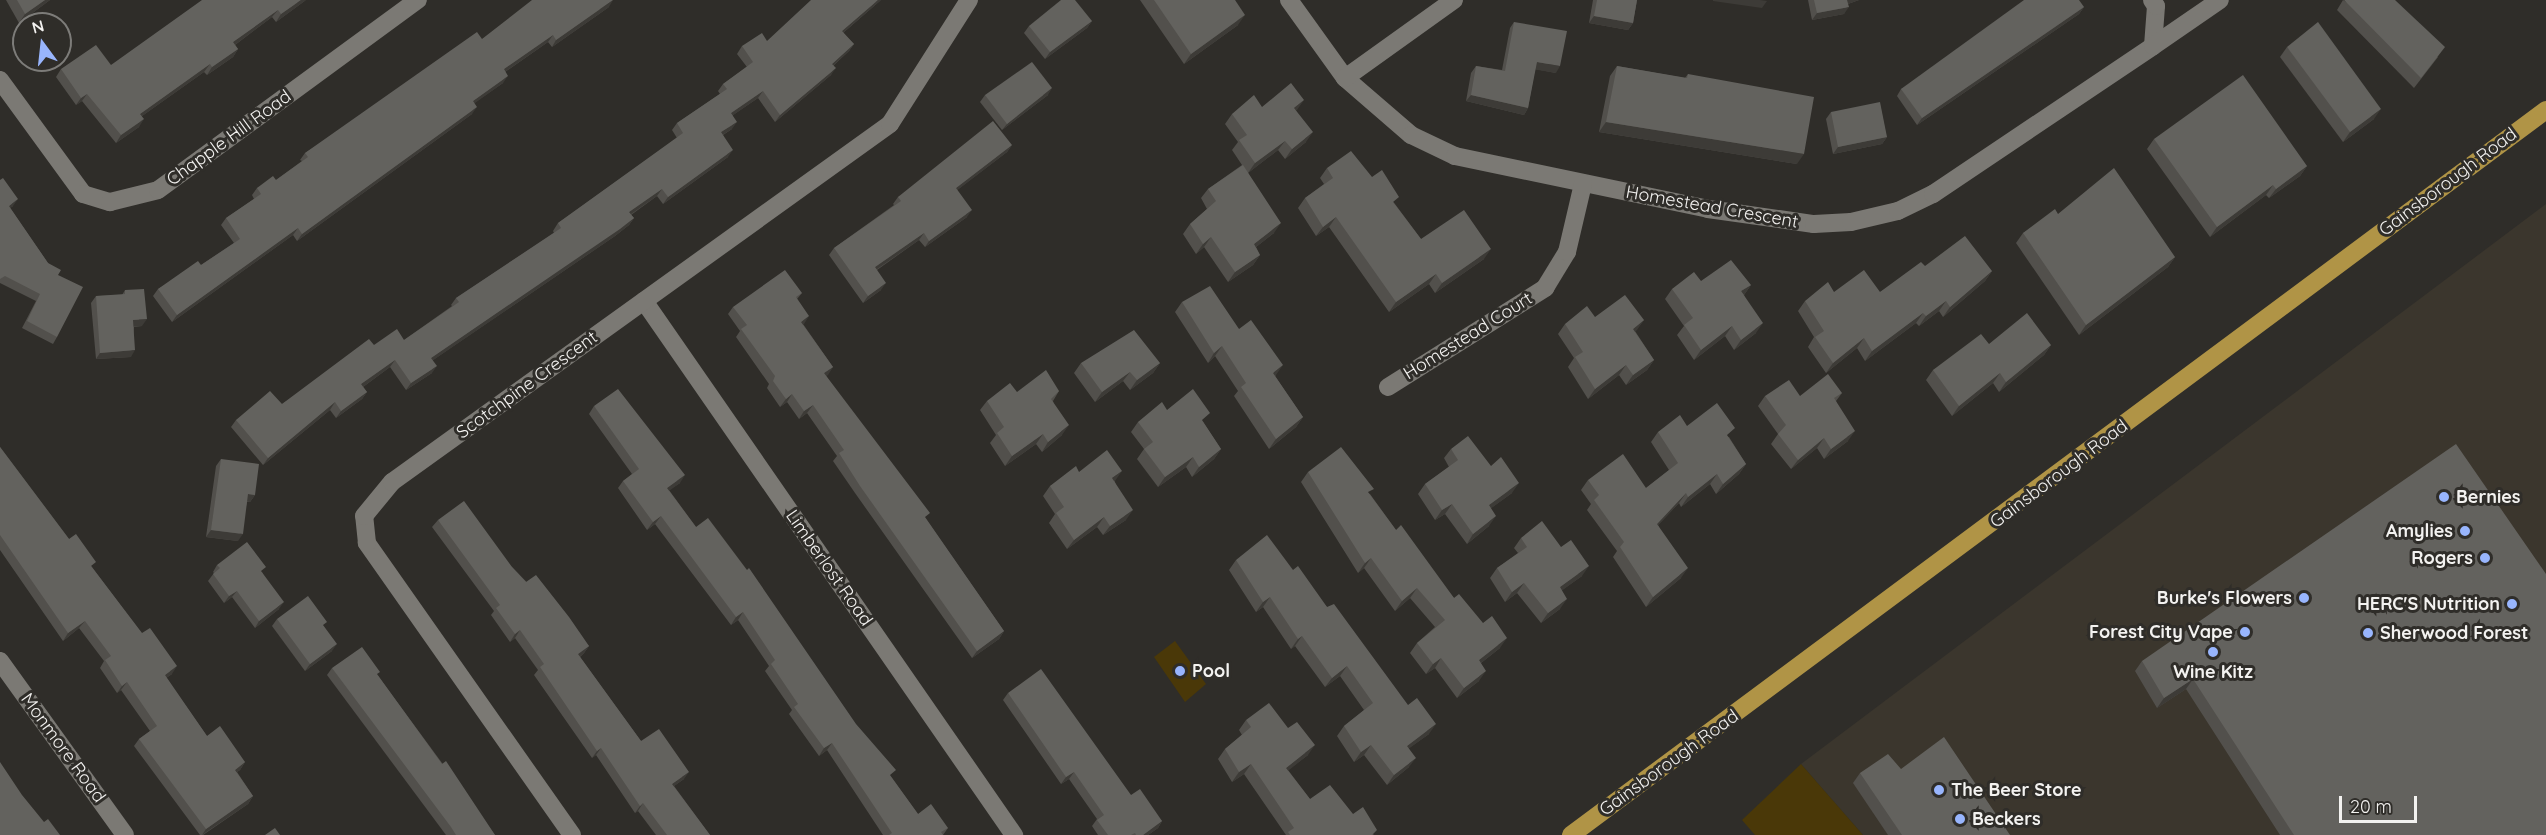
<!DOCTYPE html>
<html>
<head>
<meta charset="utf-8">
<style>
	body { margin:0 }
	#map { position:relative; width:2546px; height:835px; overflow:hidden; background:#2f2d29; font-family:Quicksand,sans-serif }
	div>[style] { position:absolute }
	.built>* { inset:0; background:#3b362d }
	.green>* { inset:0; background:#4a3808 }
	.minor>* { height:18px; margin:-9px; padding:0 9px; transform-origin:9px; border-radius:9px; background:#7b7974 }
	.major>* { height:18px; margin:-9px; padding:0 9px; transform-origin:9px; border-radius:9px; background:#b09446 }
	.wall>* { inset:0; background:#52504c }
	.shaded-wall>* { inset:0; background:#3d3b37 }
	.building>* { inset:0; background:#63625e }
	.dots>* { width:16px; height:16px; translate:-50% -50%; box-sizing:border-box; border:3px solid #2f2d29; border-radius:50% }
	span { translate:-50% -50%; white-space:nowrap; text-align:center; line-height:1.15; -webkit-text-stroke:6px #2f2d29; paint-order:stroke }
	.street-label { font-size:18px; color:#f3f2f0 }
	.poi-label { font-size:18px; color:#f3f2f0; font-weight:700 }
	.left { translate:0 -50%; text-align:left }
	.right { translate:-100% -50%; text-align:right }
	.north { position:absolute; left:12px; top:12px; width:60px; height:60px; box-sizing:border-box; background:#2f2d29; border:2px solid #7d7c79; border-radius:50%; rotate:345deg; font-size:16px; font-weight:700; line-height:24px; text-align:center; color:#f3f2f0 }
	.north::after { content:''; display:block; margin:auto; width:21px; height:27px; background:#98b5fd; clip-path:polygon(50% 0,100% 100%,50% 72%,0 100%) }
	.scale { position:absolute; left:2339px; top:796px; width:78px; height:27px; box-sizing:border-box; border:3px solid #f3f2f0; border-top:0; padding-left:8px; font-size:18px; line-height:21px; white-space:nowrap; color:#f3f2f0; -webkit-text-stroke:4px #2f2d29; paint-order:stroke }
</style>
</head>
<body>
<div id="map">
	<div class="built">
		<i style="clip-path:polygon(2546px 204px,2546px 835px,1863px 835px,1801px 764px)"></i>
	</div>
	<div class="green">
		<i style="clip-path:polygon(1175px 641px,1206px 684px,1185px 702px,1154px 657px)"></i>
		<i style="clip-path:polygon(1801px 764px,1863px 835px,1755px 835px,1742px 820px)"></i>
	</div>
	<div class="minor">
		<i style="left:1289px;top:0;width:96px;rotate:54.3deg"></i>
		<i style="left:1345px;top:78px;width:87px;rotate:40.8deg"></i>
		<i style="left:1411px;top:135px;width:49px;rotate:25.5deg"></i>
		<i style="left:1455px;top:156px;width:258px;rotate:11.8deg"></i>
		<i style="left:1708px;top:209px;width:107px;rotate:8.1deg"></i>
		<i style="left:1814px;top:224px;width:37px;rotate:-3deg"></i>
		<i style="left:1851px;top:222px;width:48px;rotate:-13.2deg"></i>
		<i style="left:1898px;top:211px;width:39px;rotate:-26deg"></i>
		<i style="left:1933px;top:194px;width:265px;rotate:-33.9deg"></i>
		<i style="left:2153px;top:46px;width:40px;rotate:-85.7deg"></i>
		<i style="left:2156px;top:6px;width:7px;rotate:-124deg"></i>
		<i style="left:2153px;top:46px;width:81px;rotate:-34.5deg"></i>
		<i style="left:1345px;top:78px;width:134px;rotate:-35.6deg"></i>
		<i style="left:0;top:80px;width:141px;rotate:53.9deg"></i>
		<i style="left:83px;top:194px;width:28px;rotate:17deg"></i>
		<i style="left:110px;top:202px;width:49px;rotate:-14deg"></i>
		<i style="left:158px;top:190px;width:322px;rotate:-36.2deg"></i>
		<i style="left:644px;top:301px;width:650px;rotate:55.28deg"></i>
		<i style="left:1388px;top:387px;width:186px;rotate:-32.2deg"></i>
		<i style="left:1545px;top:288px;width:42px;rotate:-58.6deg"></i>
		<i style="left:1567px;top:252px;width:70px;rotate:-76.8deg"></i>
		<i style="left:0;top:661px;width:214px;rotate:54.3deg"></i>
		<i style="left:572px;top:835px;width:357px;rotate:-125.1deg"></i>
		<i style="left:367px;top:543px;width:27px;rotate:-96deg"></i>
		<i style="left:364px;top:516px;width:44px;rotate:-50.5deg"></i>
		<i style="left:392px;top:482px;width:613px;rotate:-35.71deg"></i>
		<i style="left:890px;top:124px;width:147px;rotate:-57.5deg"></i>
	</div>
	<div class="major">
		<i style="left:1571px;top:835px;width:1215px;rotate:-36.63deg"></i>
	</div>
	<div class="wall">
		<i style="clip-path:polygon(6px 0,50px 0,19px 23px)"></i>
		<i style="clip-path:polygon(306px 0,276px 22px,272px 17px,235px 45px,238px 49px,233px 57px,207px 75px,204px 72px,142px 116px,139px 127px,116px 143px,82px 101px,76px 105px,56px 77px,61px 69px,111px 65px)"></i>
		<i style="clip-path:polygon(881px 0,843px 33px,854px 44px,849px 51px,834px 65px,831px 75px,775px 122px,758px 98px,733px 115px,732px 129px,723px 135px,728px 157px,663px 204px,657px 196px,631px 215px,634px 218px,629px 225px,615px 236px,433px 360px,432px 373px,406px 390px,390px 367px,363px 387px,367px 392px,362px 399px,336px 418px,330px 410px,263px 465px,231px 427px,236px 420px,282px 404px,374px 345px,404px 340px,452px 306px,451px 305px,456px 298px,554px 233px,553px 231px,558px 223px,677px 138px,672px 130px,677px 123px,720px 94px,718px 91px,723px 84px,747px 67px,737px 54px,742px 46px,767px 41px)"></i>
		<i style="clip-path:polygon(1140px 0,1235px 0,1238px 25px,1184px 64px)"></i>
		<i style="clip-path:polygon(1593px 0,1637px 0,1633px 23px,1628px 30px,1589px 23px)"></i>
		<i style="clip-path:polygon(1808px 0,1859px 0,1848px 4px,1844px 14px,1812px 20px)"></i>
		<i style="clip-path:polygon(2343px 0,2438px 57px,2414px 88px,2337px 10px)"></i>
		<i style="clip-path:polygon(609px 7px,552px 47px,548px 42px,505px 72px,503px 83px,474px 103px,472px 114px,297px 241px,293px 235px,172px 322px,153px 296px,158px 289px,201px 265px,234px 243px,221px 225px,226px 218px,254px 199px,252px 195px,257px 188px,276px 180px,302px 161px,300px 160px,305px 153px,482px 39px)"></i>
		<i style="clip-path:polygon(2084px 7px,2079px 14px,1917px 125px,1897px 96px,1901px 89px)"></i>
		<i style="clip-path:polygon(1092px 21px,1087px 28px,1045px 59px,1024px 33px,1029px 26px)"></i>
		<i style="clip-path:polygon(1514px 22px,1556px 73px,1535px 69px,1528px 108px,1524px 115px,1466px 101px,1471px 73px,1476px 66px,1502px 70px,1510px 28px)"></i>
		<i style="clip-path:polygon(2287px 47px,2374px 119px,2343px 142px,2280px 57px)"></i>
		<i style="clip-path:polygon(1617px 66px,1685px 78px,1688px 74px,1797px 164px,1599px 132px,1610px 76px)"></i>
		<i style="clip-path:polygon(985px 95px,1048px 95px,1002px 130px,980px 102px)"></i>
		<i style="clip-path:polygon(1262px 107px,1296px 111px,1306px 142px,1285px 159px,1278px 150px,1248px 173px,1274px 233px,1256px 247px,1260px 255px,1253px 265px,1228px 282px,1204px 247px,1196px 254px,1183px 234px,1190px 224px,1207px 209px,1201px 198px,1208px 189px,1242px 165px,1232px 150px,1238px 142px,1225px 124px,1232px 114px)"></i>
		<i style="clip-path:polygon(1831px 112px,1887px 137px,1882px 144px,1833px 154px,1826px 119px)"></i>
		<i style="clip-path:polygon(2154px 139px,2307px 166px,2300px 176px,2269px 198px,2266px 195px,2210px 237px,2147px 149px)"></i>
		<i style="clip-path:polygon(1012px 145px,1007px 152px,957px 190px,967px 217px,925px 247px,919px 240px,877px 270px,881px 290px,863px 303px,829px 255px,834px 248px,894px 205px,893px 204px,898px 197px)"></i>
		<i style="clip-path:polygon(1327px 168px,1372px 177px,1395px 204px,1421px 239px,1484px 259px,1435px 293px,1429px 284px,1389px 312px,1329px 227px,1316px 236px,1298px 208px,1305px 198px,1324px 184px,1320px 178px)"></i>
		<i style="clip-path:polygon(0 180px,13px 206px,10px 208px,48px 263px,58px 275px,57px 337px,53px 344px,22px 328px,36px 301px,0 283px)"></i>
		<i style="clip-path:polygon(2058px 214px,2175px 257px,2168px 267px,2079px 335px,2016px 243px,2023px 233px)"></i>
		<i style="clip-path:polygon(1925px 266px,1992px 271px,1985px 281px,1943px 317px,1939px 311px,1919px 326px,1916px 323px,1865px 361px,1857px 348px,1826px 373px,1808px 347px,1814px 337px,1798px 311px,1805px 301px,1834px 292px,1880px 292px)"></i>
		<i style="clip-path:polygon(1701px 281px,1751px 285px,1744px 295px,1756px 333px,1734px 350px,1725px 336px,1694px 360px,1677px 335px,1684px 326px,1665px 299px,1672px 289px)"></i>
		<i style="clip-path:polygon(125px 290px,142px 326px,134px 327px,131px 357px,96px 359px,91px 303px,96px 296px,122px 295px)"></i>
		<i style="clip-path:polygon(802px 293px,797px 299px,804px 324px,803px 324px,833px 367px,826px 376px,1004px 631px,999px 639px,972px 658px,855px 493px,833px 461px,837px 456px,807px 413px,799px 419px,787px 402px,780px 407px,767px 388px,769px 384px,736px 337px,740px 331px,728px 314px,733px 307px)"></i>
		<i style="clip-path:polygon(1182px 302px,1239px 329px,1276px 375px,1275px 376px,1303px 417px,1296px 427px,1269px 449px,1234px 396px,1238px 391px,1215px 356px,1208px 363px,1175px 312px)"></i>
		<i style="clip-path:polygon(1595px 317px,1644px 320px,1635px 331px,1654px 360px,1647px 370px,1626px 385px,1619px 375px,1588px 399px,1568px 367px,1574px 358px,1558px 334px,1565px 324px)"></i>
		<i style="clip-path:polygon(1989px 344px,2051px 345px,2044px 355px,1999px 392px,1993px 383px,1952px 416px,1926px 380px,1933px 370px)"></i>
		<i style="clip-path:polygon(1081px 363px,1160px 363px,1153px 373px,1130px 390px,1123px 381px,1095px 402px,1074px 373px)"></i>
		<i style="clip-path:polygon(1059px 391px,1053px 401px,1062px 435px,1042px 452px,1036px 444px,1005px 466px,990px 443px,996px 435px,980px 410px,987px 401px,1017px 392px)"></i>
		<i style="clip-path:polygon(1842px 393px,1836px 401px,1848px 441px,1824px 459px,1817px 448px,1791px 469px,1771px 444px,1778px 434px,1758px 406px,1765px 396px,1800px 396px)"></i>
		<i style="clip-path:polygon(594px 406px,680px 483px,669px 490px,696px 527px,891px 777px,918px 814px,948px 828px,943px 835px,883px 835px,827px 750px,819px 756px,789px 714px,792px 710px,765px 671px,769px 666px,738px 620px,731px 625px,655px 524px,647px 530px,618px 488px,623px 481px,632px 474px,589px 414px)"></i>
		<i style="clip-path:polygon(1167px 410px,1203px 422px,1221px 449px,1214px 459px,1192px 477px,1186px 467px,1158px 487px,1137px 459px,1144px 449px,1131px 432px,1138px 422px)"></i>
		<i style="clip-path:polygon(1687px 426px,1729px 437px,1746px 464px,1739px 474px,1716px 494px,1710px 484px,1681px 507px,1679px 503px,1658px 525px,1681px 578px,1646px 607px,1613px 557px,1617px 551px,1587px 510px,1591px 504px,1581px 490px,1588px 480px,1646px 488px,1669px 470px,1651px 442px,1658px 432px)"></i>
		<i style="clip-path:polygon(0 447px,69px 539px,92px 567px,172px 674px,166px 678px,207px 736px,245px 762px,240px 770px,237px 772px,253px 796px,248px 804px,203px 835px,200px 835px,134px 746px,139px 739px,150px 731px,121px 690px,117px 693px,100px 668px,104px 661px,79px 628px,63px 641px,0 550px)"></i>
		<i style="clip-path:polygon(1451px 449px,1512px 493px,1491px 508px,1489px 526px,1467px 544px,1445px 514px,1435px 520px,1418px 494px,1425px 484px,1449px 467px,1444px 458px)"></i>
		<i style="clip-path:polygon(221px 459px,255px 495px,250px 502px,247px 502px,238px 541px,206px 537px,216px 466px)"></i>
		<i style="clip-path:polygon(1079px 472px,1115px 481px,1115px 482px,1126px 520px,1103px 535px,1097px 527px,1067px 549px,1049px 523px,1055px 514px,1043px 496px,1050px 486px)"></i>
		<i style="clip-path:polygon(1308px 472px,1370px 494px,1396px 530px,1454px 598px,1500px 648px,1481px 663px,1479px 681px,1457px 698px,1435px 668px,1426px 674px,1410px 653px,1417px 643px,1435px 627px,1410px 598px,1395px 611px,1364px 568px,1358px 573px,1301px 482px)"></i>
		<i style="clip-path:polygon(438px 520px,512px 567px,589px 646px,584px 653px,580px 657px,641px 741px,684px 779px,674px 786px,710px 835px,656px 835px,638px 811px,635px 813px,596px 755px,592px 758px,534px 675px,538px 670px,515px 638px,510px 642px,491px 615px,494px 611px,432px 527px)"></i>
		<i style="clip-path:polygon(1521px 538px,1582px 576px,1562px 590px,1560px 609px,1541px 623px,1517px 593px,1505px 602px,1490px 578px,1497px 568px,1518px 553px,1514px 548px)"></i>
		<i style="clip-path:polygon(1236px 560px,1293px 570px,1327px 607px,1429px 734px,1409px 748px,1409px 767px,1387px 785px,1364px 755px,1354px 762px,1337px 736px,1344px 726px,1364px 710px,1340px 676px,1325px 687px,1295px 646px,1291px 649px,1263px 607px,1256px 612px,1229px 570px)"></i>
		<i style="clip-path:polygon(217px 565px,262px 572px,279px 609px,255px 628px,232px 597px,224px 603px,208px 581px,214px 573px,213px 572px)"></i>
		<i style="clip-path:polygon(2546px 574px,2546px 835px,2280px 835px,2186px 689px,2157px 708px,2135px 671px,2142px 661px)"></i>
		<i style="clip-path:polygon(277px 619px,324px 627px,332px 651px,305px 671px,272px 626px)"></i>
		<i style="clip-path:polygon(332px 668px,378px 676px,495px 835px,446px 835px,327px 675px)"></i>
		<i style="clip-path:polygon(1008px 693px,1162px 821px,1158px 828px,1148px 835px,1098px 835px,1092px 826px,1097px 819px,1069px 779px,1061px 784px,1003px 700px)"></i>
		<i style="clip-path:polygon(1246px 720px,1308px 755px,1288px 770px,1310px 799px,1353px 814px,1374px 835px,1286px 835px,1244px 774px,1232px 782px,1218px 759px,1225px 749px,1242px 735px,1239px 730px)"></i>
		<i style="clip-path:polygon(1901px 769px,2010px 835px,1888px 835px,1853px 783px,1860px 773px)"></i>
	</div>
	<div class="shaded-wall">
		<i style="clip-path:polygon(45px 0,50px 0,19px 23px,25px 14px)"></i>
		<i style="clip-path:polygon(301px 0,306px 0,276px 22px,281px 14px)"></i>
		<i style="clip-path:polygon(613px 0,609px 7px,552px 47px,556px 40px)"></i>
		<i style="clip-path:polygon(878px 0,881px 0,837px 38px,842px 31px)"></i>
		<i style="clip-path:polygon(1713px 0,1760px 0,1767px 1px,1762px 8px,1713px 1px)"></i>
		<i style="clip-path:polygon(1846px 0,1859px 0,1842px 6px)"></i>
		<i style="clip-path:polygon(1849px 7px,1844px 14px,1812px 20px,1817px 13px)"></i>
		<i style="clip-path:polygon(2084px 7px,2079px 14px,1917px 125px,1922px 118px)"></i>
		<i style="clip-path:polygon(278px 10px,272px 17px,228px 50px,233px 42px)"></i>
		<i style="clip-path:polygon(1245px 15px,1238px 25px,1184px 64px,1191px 54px)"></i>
		<i style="clip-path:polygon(1594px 16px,1633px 23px,1628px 30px,1589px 23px)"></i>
		<i style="clip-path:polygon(1092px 21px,1087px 28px,1045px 59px,1050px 52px)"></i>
		<i style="clip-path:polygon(553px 35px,548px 42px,499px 76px,504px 69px)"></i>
		<i style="clip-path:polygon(854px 44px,849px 51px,827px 71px,832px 64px)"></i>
		<i style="clip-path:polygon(238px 49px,233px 57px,207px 75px,212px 67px)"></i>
		<i style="clip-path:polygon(1537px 62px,1560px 66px,1556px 73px,1532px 69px)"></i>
		<i style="clip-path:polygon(210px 64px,204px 72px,135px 121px,140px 114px)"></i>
		<i style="clip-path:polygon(836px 68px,831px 75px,775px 122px,780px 115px)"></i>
		<i style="clip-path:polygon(508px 76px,503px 83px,468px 108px,473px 101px)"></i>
		<i style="clip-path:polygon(1052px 88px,1048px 95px,1002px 130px,1007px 124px)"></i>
		<i style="clip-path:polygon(763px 91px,758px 98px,726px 120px,731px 113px)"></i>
		<i style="clip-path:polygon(87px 94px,82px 101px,76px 105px,81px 98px)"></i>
		<i style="clip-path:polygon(1471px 95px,1528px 108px,1524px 115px,1466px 101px)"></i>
		<i style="clip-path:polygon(1304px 100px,1297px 110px,1287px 118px,1294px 108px)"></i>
		<i style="clip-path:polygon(477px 107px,472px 114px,297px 241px,302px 234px)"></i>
		<i style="clip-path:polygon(2381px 109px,2374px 119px,2343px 142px,2350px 132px)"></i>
		<i style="clip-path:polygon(144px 119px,139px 127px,116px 143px,121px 135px)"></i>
		<i style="clip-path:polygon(737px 122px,732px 129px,716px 139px,721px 132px)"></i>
		<i style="clip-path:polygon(1606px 122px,1804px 154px,1797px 164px,1599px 132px)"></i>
		<i style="clip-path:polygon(1313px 132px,1306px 142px,1285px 159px,1292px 149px)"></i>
		<i style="clip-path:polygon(1887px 137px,1882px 144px,1833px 154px,1838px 147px)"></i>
		<i style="clip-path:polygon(1285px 141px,1278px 150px,1248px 173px,1255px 163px)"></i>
		<i style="clip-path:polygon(1012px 145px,1007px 152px,951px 195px,956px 188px)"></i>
		<i style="clip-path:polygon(733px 150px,728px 157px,663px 204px,668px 197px)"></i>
		<i style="clip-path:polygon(2307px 166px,2300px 176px,2269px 198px,2276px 189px)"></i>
		<i style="clip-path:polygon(2273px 185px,2266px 195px,2210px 237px,2217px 227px)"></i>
		<i style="clip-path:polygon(662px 189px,657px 196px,624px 219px,629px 212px)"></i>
		<i style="clip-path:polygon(18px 199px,13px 206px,4px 213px,9px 206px)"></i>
		<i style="clip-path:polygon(972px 210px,967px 217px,925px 247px,929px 241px)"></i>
		<i style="clip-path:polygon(1336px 217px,1329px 227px,1316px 236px,1323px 227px)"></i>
		<i style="clip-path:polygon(634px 218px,629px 225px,615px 236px,426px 365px,431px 358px)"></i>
		<i style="clip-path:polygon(1281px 223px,1274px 233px,1247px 254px,1254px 244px)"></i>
		<i style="clip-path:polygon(298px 228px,293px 235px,172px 322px,177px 315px)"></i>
		<i style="clip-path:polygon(924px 233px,919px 240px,870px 274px,875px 267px)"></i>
		<i style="clip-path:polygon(1211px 237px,1204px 247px,1196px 254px,1203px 244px)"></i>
		<i style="clip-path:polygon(1491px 249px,1484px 259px,1435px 293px,1442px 283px)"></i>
		<i style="clip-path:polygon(1260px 255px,1253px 265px,1228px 282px,1235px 272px)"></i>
		<i style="clip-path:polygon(2175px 257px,2168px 267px,2079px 335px,2086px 325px)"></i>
		<i style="clip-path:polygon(1992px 271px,1985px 281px,1943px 317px,1950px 307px)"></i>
		<i style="clip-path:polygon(1436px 274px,1429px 284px,1389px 312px,1396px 302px)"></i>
		<i style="clip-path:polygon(886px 283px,881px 290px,863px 303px,868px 296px)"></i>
		<i style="clip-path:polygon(1751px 285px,1744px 295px,1741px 291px)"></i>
		<i style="clip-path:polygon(1946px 301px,1939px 311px,1919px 326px,1926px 316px)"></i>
		<i style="clip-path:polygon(1923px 313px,1916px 323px,1865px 361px,1872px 351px)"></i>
		<i style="clip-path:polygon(809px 316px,804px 324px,796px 329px,801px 322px)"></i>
		<i style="clip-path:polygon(147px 319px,142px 326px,128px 327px,133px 320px)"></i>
		<i style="clip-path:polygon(1644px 320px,1637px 330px,1626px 339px,1633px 329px)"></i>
		<i style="clip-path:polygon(1763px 323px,1756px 333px,1734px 350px,1741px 340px)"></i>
		<i style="clip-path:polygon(1732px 326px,1725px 336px,1694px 360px,1701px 350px)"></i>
		<i style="clip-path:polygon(1864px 338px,1857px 348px,1826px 373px,1833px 363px)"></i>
		<i style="clip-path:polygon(2051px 345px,2044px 355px,1999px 392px,2006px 382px)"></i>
		<i style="clip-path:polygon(1222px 346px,1215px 356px,1208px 363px,1214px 353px)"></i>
		<i style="clip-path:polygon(135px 350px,131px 357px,96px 359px,100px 353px)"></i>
		<i style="clip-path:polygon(395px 360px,390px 367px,356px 392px,361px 384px)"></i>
		<i style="clip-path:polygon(1654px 360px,1647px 370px,1626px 385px,1633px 375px)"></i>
		<i style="clip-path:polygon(1160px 363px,1153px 373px,1130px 390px,1137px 380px)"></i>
		<i style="clip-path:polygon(1283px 365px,1276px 375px,1266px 383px,1273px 373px)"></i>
		<i style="clip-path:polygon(1626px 365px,1619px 375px,1588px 399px,1595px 389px)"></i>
		<i style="clip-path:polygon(437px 366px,432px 373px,406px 390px,411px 383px)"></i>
		<i style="clip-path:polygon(833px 367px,828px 375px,819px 381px,824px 373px)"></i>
		<i style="clip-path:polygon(1130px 372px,1123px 381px,1095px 402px,1102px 392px)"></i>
		<i style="clip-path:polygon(2000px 373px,1993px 383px,1952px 416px,1959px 406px)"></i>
		<i style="clip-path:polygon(367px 392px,362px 399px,336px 418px,341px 411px)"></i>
		<i style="clip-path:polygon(792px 394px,787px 402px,780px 407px,786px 399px)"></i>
		<i style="clip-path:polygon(335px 402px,330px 410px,263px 465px,268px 458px)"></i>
		<i style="clip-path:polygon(813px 405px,807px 413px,799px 419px,804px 411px)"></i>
		<i style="clip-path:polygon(1303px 417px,1296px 427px,1269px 449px,1276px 439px)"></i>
		<i style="clip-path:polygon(1069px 425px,1062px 435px,1042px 452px,1048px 442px)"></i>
		<i style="clip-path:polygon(1855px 431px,1848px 441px,1824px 459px,1831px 449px)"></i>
		<i style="clip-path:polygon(1043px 434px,1036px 444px,1005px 466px,1012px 456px)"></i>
		<i style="clip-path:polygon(1824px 438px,1817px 448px,1791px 469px,1798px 460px)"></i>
		<i style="clip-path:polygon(1221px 449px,1214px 459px,1192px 477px,1199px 467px)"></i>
		<i style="clip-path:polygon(1193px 457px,1186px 467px,1158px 487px,1165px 477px)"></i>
		<i style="clip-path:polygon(1746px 464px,1739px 474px,1716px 494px,1723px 484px)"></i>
		<i style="clip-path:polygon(1122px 471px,1115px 481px,1105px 488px,1112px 478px)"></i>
		<i style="clip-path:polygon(1717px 474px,1710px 484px,1681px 507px,1688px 497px)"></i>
		<i style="clip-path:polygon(685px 475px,680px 483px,662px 496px,667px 488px)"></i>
		<i style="clip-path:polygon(1519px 483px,1512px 493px,1482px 515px,1489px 505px)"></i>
		<i style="clip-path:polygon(1686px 493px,1679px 503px,1650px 534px,1657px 524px)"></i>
		<i style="clip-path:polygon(248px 494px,255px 495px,250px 502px,243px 501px)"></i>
		<i style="clip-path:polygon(1452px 504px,1445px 514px,1435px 520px,1442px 510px)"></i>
		<i style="clip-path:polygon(1133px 510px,1126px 520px,1103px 535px,1110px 526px)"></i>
		<i style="clip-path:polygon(661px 516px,655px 524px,647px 530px,653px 522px)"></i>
		<i style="clip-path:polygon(1496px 516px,1489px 526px,1467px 544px,1473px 534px)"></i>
		<i style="clip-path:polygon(1104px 517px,1097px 527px,1067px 549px,1074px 540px)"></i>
		<i style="clip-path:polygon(211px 530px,243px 534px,238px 541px,206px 537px)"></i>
		<i style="clip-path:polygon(1371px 558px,1364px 568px,1358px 573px,1365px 563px)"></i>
		<i style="clip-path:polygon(1589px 566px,1582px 576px,1553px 597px,1560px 587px)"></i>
		<i style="clip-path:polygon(1688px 568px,1681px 578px,1646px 607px,1653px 597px)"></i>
		<i style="clip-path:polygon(1524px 583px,1517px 593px,1505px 602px,1512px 592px)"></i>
		<i style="clip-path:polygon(1417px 588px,1410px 598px,1395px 611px,1402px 601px)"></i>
		<i style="clip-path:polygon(237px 591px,232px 597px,224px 603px,229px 596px)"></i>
		<i style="clip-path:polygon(1270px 597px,1263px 607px,1256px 612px,1263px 602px)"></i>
		<i style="clip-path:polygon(1567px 599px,1560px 609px,1541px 623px,1548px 613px)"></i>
		<i style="clip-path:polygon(284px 602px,279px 609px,255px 628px,259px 621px)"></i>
		<i style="clip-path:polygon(743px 612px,738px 620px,731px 625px,736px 617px)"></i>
		<i style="clip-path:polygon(85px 621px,79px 628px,63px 641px,68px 633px)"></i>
		<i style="clip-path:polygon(520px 630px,515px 638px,510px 642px,515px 634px)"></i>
		<i style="clip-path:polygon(1004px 631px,999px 639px,972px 658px,977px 651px)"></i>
		<i style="clip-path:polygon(1302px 636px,1295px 646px,1291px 649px,1298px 639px)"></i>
		<i style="clip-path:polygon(1507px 638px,1500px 648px,1472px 670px,1479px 660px)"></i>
		<i style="clip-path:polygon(337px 644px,332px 651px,305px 671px,310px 664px)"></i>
		<i style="clip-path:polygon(589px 646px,584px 653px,573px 662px,578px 654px)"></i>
		<i style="clip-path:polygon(1441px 658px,1435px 668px,1426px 674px,1433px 664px)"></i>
		<i style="clip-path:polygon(177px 666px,172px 674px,159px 683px,165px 675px)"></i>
		<i style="clip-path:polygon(1347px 666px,1340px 676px,1325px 687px,1332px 678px)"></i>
		<i style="clip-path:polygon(1486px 671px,1479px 681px,1457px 698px,1464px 688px)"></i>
		<i style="clip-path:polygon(2193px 679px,2186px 689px,2157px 708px,2164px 698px)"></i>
		<i style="clip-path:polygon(127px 682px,121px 690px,117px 693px,122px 686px)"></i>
		<i style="clip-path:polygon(1436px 724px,1429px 734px,1400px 755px,1407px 746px)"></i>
		<i style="clip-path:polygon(832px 743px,827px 750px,819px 756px,824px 748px)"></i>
		<i style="clip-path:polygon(1315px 745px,1308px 755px,1279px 778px,1286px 768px)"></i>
		<i style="clip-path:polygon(1371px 745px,1364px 755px,1354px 762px,1361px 752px)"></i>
		<i style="clip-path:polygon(601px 748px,596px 755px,592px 758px,597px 751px)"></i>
		<i style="clip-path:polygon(1416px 758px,1409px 767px,1387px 785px,1394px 775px)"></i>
		<i style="clip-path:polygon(245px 762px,240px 770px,229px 777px,235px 770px)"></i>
		<i style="clip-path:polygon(1251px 764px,1244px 774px,1232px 782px,1239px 772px)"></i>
		<i style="clip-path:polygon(689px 772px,684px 779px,667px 791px,672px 784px)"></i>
		<i style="clip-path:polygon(1074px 772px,1069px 779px,1061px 784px,1066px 777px)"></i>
		<i style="clip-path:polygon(253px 796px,248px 804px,202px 835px,206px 829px)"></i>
		<i style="clip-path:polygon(643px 803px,638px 811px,635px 813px,640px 806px)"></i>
		<i style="clip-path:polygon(1162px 821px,1158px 828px,1148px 835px,1143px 835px)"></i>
	</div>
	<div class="building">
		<i style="clip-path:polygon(17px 0,45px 0,25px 14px)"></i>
		<i style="clip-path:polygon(202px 0,301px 0,281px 14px,278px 10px,233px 42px,238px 49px,212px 67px,210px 64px,140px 114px,144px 119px,121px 135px,87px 94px,81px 98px,61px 69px,96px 45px,111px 65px)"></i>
		<i style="clip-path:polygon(532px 0,613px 0,556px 40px,553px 35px,504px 69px,508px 76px,473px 101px,477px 107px,302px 234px,298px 228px,177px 315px,158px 289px,198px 261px,201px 265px,240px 239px,226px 218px,261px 194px,257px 188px,273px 176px,276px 180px,308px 157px,305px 153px,477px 32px,482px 39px)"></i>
		<i style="clip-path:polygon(811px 0,878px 0,842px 31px,854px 44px,832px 64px,836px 68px,780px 115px,763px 91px,731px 113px,737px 122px,721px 132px,733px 150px,668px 197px,662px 189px,629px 212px,634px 218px,620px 229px,431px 358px,437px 366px,411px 383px,395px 360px,361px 384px,367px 392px,341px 411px,335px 402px,268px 458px,236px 420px,270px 391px,282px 404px,369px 339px,374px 345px,397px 329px,404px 340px,459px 302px,456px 298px,561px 228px,558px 223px,683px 133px,677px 123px,727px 89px,723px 84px,753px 62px,742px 46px,762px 33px,767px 41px)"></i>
		<i style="clip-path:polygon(1061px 0,1075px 0,1092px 21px,1050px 52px,1029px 26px)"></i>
		<i style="clip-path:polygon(1154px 0,1235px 0,1245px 15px,1191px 54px)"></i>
		<i style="clip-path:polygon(1597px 0,1637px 0,1633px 23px,1594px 16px)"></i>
		<i style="clip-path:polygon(1814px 0,1847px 0,1849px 7px,1817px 13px)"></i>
		<i style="clip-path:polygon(2024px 0,2079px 0,2084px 7px,1922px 118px,1901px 89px)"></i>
		<i style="clip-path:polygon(2344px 0,2395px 0,2445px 47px,2421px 78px)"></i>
		<i style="clip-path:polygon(1514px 22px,1567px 31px,1560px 66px,1537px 62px,1528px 108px,1471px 95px,1476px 66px,1505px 71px)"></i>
		<i style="clip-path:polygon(2318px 22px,2381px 109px,2350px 132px,2287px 47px)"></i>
		<i style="clip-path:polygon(1032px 62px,1052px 88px,1007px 124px,985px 95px)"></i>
		<i style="clip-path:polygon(1617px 66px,1687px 78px,1688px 74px,1814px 97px,1804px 154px,1606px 122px)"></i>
		<i style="clip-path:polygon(2243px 75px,2307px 166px,2276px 189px,2273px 185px,2217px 227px,2154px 139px)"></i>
		<i style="clip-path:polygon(1291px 83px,1304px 100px,1294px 108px,1313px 132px,1292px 149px,1285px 141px,1255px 163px,1239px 140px,1247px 135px,1232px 114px,1254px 95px,1262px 107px)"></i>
		<i style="clip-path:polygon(1880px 102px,1887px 137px,1838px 147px,1831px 112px)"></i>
		<i style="clip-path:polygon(993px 121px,1012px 145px,956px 188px,972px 210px,929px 241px,924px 233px,875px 267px,886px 283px,868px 296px,834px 248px,901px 201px,898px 197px)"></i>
		<i style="clip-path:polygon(1351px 151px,1372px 177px,1382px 170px,1399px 197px,1393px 202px,1421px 239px,1464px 210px,1491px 249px,1442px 283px,1436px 274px,1396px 302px,1336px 217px,1323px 227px,1305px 198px,1333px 178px,1327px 168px)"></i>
		<i style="clip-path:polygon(1243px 165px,1281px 223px,1254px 244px,1260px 255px,1235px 272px,1211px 237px,1203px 244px,1190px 224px,1216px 201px,1208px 189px)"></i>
		<i style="clip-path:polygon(2114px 168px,2175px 257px,2086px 325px,2023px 233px,2055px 209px,2058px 214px)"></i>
		<i style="clip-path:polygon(3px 178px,18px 199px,9px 206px,48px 263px,61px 270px,58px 275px,83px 287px,57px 337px,27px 321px,40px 294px,5px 276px,0 279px,0 180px)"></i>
		<i style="clip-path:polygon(1965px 236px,1992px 271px,1950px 307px,1946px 301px,1926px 316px,1923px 313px,1872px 351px,1864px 338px,1833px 363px,1815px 337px,1824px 331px,1805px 301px,1828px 282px,1834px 292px,1864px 270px,1880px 292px,1921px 262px,1925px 266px)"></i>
		<i style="clip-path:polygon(1731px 260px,1751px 285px,1741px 291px,1763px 323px,1741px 340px,1732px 326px,1701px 350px,1684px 325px,1693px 318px,1672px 289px,1694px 272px,1701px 281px)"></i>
		<i style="clip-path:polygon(785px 270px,802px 293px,796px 297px,809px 316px,801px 322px,833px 367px,824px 373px,930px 513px,925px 517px,1004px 631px,977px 651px,860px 486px,839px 453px,844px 450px,813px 405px,804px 411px,792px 394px,786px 399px,773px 381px,775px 376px,741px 329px,747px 325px,733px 307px)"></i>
		<i style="clip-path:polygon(1210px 286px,1239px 329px,1251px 320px,1283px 365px,1273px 373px,1303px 417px,1276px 439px,1241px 387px,1246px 383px,1222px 346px,1214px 353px,1182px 302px)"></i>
		<i style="clip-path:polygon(144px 289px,147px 319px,133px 320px,135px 350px,100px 353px,96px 296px,125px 294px,125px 290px)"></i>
		<i style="clip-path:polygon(1625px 295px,1644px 320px,1633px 329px,1654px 360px,1633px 375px,1626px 365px,1595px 389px,1575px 357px,1583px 352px,1565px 324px,1587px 306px,1595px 317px)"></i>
		<i style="clip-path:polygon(2027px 313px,2051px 345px,2006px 382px,2000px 373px,1959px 406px,1933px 370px,1981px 334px,1989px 344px)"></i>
		<i style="clip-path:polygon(1134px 330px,1160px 363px,1137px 380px,1130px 372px,1102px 392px,1081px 363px)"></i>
		<i style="clip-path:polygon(1046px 370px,1059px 391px,1051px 399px,1069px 425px,1048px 442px,1043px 434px,1012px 456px,997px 433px,1004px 427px,987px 401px,1010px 383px,1017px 392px)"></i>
		<i style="clip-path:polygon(1828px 374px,1842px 393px,1834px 398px,1855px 431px,1831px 449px,1824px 438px,1798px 460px,1778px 434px,1786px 425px,1765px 396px,1789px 380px,1800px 396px)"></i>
		<i style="clip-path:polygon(618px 389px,685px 475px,667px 488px,696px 527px,708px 518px,747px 570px,749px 568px,856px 724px,896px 770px,890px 775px,918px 814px,931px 804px,948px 828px,941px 832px,943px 835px,889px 835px,892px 833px,832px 743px,824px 748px,794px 707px,798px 704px,771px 664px,775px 660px,743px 612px,736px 617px,661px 516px,653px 522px,623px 481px,639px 469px,594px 406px)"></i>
		<i style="clip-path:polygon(1193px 389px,1210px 413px,1202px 420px,1221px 449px,1199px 467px,1193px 457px,1165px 477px,1144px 449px,1153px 442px,1138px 422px,1162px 402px,1167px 410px)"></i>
		<i style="clip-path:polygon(1717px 403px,1735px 428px,1727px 435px,1746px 464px,1723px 484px,1717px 474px,1688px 497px,1686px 493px,1657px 524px,1688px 568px,1653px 597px,1620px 547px,1624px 542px,1594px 500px,1599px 495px,1588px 480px,1623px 454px,1646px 488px,1678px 463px,1658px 432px,1680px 415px,1687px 426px)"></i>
		<i style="clip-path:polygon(1468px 436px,1491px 466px,1501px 457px,1519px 483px,1489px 505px,1496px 516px,1473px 534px,1452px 504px,1442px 510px,1425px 484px,1458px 460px,1451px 449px)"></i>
		<i style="clip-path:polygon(2456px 444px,2546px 574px,2546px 835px,2294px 835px,2193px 679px,2164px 698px,2142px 661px)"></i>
		<i style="clip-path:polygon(0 447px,69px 539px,76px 534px,96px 562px,91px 566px,142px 633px,150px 628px,177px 666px,165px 675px,207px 736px,220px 726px,245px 762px,235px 770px,253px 796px,206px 829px,139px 739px,157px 726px,127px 682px,122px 686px,105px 660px,111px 656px,85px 621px,68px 633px,0 535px)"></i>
		<i style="clip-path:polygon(1341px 447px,1374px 489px,1368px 492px,1396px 530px,1401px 525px,1454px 598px,1459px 594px,1483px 623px,1492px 616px,1507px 638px,1479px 660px,1486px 671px,1464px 688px,1441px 658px,1433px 664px,1417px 643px,1445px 620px,1417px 588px,1402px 601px,1371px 558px,1365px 563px,1308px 472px)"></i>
		<i style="clip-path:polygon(1107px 450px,1122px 471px,1112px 478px,1133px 510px,1110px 526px,1104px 517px,1074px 540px,1056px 513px,1064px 507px,1050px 486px,1076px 466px,1079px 472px)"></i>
		<i style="clip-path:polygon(221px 459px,259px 464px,255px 495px,248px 494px,243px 534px,211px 530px)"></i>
		<i style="clip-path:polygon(464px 501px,512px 567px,526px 582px,536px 575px,569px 617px,589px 646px,578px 654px,641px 741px,659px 729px,689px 772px,672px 784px,710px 835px,667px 835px,643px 803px,640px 806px,601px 748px,597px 751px,540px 667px,544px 664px,520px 630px,515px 634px,496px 608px,500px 605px,438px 520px)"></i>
		<i style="clip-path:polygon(1542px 521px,1561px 547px,1571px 540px,1589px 566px,1560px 587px,1567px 599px,1548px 613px,1524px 583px,1512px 592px,1497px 568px,1527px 547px,1521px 538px)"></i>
		<i style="clip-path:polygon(1267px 535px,1293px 570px,1298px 566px,1327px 607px,1334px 604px,1408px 705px,1417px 698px,1436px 724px,1407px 746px,1416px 758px,1394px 775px,1371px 745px,1361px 752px,1344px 726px,1373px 703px,1347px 666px,1332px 678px,1302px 636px,1298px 639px,1270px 597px,1263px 602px,1236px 560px)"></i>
		<i style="clip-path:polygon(247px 542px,266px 567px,261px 571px,284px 602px,259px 621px,237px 591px,229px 596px,213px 574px,220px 568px,217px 565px)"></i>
		<i style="clip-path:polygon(308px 596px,327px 622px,323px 625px,337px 644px,310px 664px,277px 619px)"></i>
		<i style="clip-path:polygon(362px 647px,380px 672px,377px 674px,442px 764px,446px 761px,495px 835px,456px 835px,451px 827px,332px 668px)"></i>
		<i style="clip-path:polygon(1041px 669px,1131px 795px,1140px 789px,1162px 821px,1143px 835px,1136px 835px,1135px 833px,1131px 835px,1108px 835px,1097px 820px,1104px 815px,1074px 772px,1066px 777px,1008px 693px)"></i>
		<i style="clip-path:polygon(1269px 703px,1288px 728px,1297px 722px,1315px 745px,1286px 768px,1310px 799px,1330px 785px,1353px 814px,1363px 807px,1377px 830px,1372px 835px,1290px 835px,1288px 832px,1294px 828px,1251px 764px,1239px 772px,1225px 749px,1251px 727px,1246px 720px)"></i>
		<i style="clip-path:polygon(1944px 737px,2010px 835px,1902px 835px,1860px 773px,1888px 754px,1901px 769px)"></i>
		<i style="clip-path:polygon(0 762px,22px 795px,44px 822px,48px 819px,60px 835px,0 835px)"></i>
		<i style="clip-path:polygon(275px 828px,280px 835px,265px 835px)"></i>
	</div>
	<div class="dots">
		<i style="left:2444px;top:497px;background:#98b5fd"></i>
		<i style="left:2465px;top:531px;background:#98b5fd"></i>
		<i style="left:2485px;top:558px;background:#98b5fd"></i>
		<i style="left:2304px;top:598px;background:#98b5fd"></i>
		<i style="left:2512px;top:604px;background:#98b5fd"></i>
		<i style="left:2245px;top:632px;background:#98b5fd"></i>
		<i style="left:2368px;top:633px;background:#98b5fd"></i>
		<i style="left:2213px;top:652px;background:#98b5fd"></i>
		<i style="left:1180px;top:671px;background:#98b5fd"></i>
		<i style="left:1939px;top:790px;background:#98b5fd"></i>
		<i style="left:1960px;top:819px;background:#98b5fd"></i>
	</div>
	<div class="street-label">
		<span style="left:229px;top:138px;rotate:-36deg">Chapple Hill Road</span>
		<span style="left:2448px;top:182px;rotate:-37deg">Gainsborough Road</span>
		<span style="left:1712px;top:207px;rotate:10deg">Homestead Crescent</span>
		<span style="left:1468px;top:336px;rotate:-32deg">Homestead Court</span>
		<span style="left:527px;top:385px;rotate:-36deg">Scotchpine Crescent</span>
		<span style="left:2059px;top:474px;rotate:-37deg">Gainsborough Road</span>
		<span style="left:829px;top:568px;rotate:55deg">Limberlost Road</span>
		<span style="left:63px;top:748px;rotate:54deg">Monmore Road</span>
		<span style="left:1669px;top:763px;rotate:-36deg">Gainsborough Road</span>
	</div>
	<div class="poi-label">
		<span class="left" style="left:2456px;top:497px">Bernies</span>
		<span class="right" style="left:2453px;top:531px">Amylies</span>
		<span class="right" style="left:2473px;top:558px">Rogers</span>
		<span class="right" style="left:2292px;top:598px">Burke's Flowers</span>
		<span class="right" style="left:2500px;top:604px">HERC'S Nutrition</span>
		<span class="right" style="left:2233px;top:632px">Forest City Vape</span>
		<span class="left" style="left:2380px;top:633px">Sherwood Forest</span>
		<span class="left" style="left:1192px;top:671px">Pool</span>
		<span style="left:2213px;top:672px">Wine Kitz</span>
		<span class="left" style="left:1951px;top:790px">The Beer Store</span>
		<span class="left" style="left:1972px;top:819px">Beckers</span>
	</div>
	<div class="north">N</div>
	<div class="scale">20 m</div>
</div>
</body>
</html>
